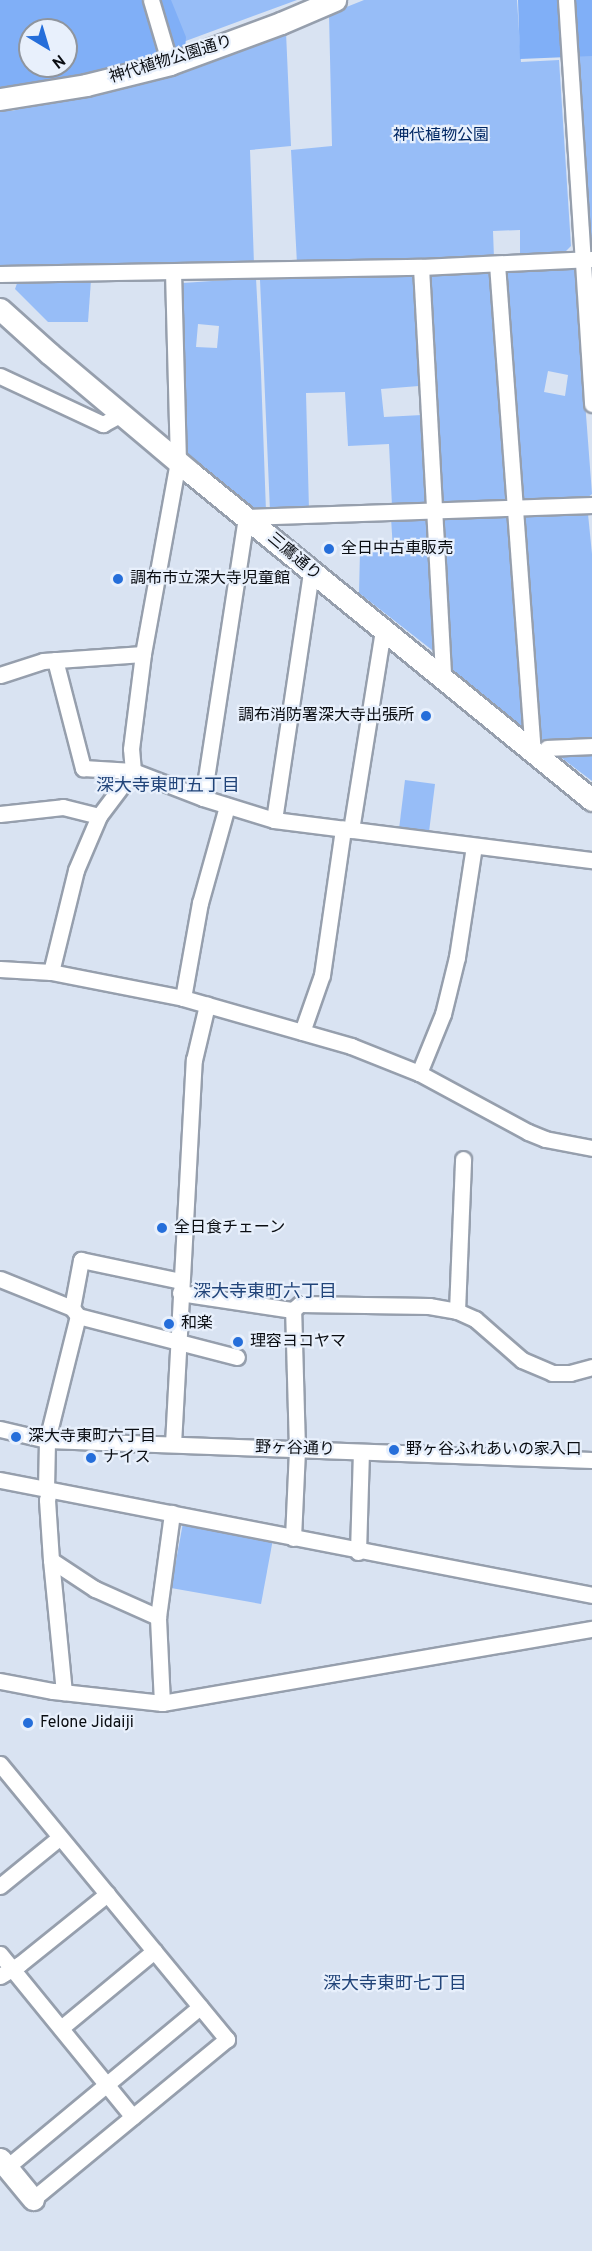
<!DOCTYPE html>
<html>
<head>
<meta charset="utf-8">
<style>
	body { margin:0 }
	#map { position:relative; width:592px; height:2251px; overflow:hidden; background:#d9e3f2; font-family:Overpass,"Noto Sans JP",sans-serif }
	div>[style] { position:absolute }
	.green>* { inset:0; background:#97bdf7 }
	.forest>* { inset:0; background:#80aff7 }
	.roads { filter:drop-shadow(2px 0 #969fad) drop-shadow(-2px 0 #969fad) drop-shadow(0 2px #969fad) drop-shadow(0 -2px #969fad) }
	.street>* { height:15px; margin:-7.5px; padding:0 7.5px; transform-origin:7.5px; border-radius:7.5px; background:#fff }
	.secondary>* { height:21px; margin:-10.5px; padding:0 10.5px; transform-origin:10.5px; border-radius:10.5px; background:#fff }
	.dots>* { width:16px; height:16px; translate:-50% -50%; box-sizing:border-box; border:3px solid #e8f0fc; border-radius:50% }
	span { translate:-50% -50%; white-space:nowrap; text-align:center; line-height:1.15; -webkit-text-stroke:4.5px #e8f0fc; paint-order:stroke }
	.street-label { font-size:16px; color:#0a0d12 }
	.park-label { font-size:16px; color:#002764 }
	.poi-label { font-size:16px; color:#0a0d12 }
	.left { translate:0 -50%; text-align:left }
	.right { translate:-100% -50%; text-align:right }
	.neighbourhood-label { font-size:18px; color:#214479 }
	.north { position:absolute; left:18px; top:18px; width:60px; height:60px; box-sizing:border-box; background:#e8f0fc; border:2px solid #8f959e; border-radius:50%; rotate:142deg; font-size:16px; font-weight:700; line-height:24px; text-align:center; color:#0a0d12 }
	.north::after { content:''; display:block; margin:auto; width:21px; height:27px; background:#256eda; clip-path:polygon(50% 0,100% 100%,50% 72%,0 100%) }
</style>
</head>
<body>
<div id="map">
	<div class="green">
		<i style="clip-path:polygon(evenodd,0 0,297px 0,156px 52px,0 80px,0 0,30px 30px,66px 30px,66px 66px,30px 66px,30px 30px)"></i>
		<i style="clip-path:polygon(364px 0,517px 0,521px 62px,559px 60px,571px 246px,561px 256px,520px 258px,520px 230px,493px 231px,494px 258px,297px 264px,291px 150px,332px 146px,329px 14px)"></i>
		<i style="clip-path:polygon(570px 0,592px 0,592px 252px,589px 252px)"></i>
		<i style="clip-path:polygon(286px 32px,291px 146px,250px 150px,254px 264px,0 270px,0 110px,11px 111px,163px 79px)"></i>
		<i style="clip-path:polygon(evenodd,575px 269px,592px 494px,587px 498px,525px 500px,520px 497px,504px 276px,508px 272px,575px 269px,548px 371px,568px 375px,565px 396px,544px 392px,548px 371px)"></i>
		<i style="clip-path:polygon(489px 271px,493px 276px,509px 497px,504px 501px,442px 504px,436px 499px,428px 272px)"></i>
		<i style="clip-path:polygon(413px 275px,419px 386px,381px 389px,384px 417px,422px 415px,427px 501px,422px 505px,392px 506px,389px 444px,348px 446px,345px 392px,306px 393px,309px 510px,270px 511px,260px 280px)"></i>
		<i style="clip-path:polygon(19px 278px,91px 280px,88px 322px,48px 322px,15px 289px)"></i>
		<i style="clip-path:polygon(evenodd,256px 278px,261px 373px,266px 511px,255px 511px,184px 453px,183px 283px,256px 278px,198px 324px,219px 326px,217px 348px,196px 347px,198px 324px)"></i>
		<i style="clip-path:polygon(505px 513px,510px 516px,527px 728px,522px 731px,449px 667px,441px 520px,445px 516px)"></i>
		<i style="clip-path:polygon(588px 514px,592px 554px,592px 781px,542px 743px,523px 516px)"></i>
		<i style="clip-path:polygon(391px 518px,421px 518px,429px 521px,437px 650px,432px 650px,359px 593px,360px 551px,393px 550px)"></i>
		<i style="clip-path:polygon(405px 780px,435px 784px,429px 832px,399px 829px)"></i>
		<i style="clip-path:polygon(183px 1523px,273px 1539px,261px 1604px,171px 1588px)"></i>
	</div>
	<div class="forest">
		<i style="clip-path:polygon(evenodd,0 0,171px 0,186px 37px,185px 50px,100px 75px,0 90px,0 0,30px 30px,66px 30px,66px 66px,30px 66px,30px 30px)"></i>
		<i style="clip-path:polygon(518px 0,592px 0,592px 56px,520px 59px)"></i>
	</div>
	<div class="roads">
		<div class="street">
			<i style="left:151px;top:0;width:67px;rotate:73.5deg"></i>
			<i style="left:566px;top:0;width:405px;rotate:86.3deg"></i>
			<i style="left:497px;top:264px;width:489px;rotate:85.8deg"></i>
			<i style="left:421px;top:267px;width:412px;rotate:86.9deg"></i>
			<i style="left:0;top:274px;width:421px;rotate:-1deg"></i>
			<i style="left:421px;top:267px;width:171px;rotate:-2.7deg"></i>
			<i style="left:0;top:376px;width:114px;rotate:25deg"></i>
			<i style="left:103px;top:424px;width:21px;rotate:-29deg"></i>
			<i style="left:55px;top:660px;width:112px;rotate:75.5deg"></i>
			<i style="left:83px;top:768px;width:50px;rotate:3.4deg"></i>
			<i style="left:133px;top:771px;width:75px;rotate:21.1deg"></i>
			<i style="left:203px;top:798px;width:74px;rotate:17.2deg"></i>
			<i style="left:274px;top:820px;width:321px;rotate:7.2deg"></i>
			<i style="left:0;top:675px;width:45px;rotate:-18deg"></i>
			<i style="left:43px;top:661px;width:100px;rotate:-4deg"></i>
			<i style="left:547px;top:748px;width:45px;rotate:-2.5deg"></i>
			<i style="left:203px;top:798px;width:284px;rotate:-81.3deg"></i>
			<i style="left:246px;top:517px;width:346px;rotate:-2deg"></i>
			<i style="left:0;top:814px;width:63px;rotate:-6.3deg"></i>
			<i style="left:63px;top:807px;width:37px;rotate:14deg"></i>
			<i style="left:274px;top:820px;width:252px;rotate:-81.5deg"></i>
			<i style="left:351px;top:830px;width:203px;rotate:-80.9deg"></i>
			<i style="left:0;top:969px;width:51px;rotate:3.4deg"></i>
			<i style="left:51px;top:972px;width:135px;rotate:11.1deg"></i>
			<i style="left:183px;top:998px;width:175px;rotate:15.9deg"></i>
			<i style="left:351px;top:1046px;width:73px;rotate:21.7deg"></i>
			<i style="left:419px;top:1073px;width:124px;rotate:28.4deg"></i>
			<i style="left:528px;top:1132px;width:18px;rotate:22deg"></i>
			<i style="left:545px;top:1139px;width:48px;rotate:10.8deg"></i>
			<i style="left:51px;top:972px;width:105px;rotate:-76.2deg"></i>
			<i style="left:76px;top:870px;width:59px;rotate:-66.9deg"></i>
			<i style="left:99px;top:816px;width:56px;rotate:-52.9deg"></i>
			<i style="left:133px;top:771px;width:22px;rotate:-95deg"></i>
			<i style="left:131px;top:749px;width:96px;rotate:-82.8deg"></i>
			<i style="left:143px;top:654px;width:195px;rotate:-79.7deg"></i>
			<i style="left:178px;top:462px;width:190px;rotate:-91.5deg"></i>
			<i style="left:183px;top:998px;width:97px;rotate:-79.9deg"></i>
			<i style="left:200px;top:903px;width:101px;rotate:-74.4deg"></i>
			<i style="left:302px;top:1032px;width:60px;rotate:-70.7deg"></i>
			<i style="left:322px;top:975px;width:148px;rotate:-81.8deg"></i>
			<i style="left:419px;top:1073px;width:64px;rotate:-67.9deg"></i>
			<i style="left:443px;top:1014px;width:59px;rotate:-76.2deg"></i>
			<i style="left:457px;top:957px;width:112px;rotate:-81.3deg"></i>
			<i style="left:0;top:1279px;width:78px;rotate:21.9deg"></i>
			<i style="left:72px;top:1308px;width:10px;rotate:53deg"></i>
			<i style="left:78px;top:1316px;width:164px;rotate:14.5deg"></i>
			<i style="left:180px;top:1293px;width:114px;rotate:8.6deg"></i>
			<i style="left:293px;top:1310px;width:9px;rotate:-41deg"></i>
			<i style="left:300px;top:1304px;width:129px;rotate:0.9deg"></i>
			<i style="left:429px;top:1306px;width:28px;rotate:10deg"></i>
			<i style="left:457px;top:1311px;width:20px;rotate:24deg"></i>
			<i style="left:475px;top:1319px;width:62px;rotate:41.1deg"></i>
			<i style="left:522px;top:1360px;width:33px;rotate:23deg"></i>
			<i style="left:552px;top:1373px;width:18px"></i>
			<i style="left:570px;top:1373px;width:23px;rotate:-15deg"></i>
			<i style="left:72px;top:1308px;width:49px;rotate:-79.4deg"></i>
			<i style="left:81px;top:1260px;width:102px;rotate:11.9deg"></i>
			<i style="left:457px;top:1311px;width:152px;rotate:-87.7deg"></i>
			<i style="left:0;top:1429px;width:48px;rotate:13.2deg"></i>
			<i style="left:47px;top:1440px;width:545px;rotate:2.1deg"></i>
			<i style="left:173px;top:1444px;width:385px;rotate:-86.9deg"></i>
			<i style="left:194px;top:1060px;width:57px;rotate:-76.7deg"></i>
			<i style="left:0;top:1480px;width:603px;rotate:10.99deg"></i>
			<i style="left:46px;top:1489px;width:49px;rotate:-88.8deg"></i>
			<i style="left:47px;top:1440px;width:128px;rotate:-76deg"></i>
			<i style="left:49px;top:1490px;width:10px;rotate:101deg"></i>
			<i style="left:47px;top:1500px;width:60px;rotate:86.2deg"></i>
			<i style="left:51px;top:1560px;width:133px;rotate:84.4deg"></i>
			<i style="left:293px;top:1538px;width:89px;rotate:-87.4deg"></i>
			<i style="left:297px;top:1449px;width:139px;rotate:-91.6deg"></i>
			<i style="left:358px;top:1552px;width:100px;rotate:-88.3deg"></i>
			<i style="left:51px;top:1560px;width:53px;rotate:33.4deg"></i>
			<i style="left:95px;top:1589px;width:69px;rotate:24deg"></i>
			<i style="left:0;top:1681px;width:54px;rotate:10.7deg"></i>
			<i style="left:53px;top:1691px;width:110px;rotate:6.3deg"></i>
			<i style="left:162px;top:1703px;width:436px;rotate:-9.8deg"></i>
			<i style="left:162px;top:1703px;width:86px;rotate:-92.7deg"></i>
			<i style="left:158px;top:1617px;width:105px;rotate:-82.3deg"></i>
			<i style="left:0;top:1764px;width:357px;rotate:50.5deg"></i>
			<i style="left:227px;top:2039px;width:251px;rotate:140.5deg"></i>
			<i style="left:0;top:1886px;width:77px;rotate:-39.2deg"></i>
			<i style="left:0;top:1954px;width:210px;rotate:50.8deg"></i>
			<i style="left:0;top:1976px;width:23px;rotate:-31deg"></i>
			<i style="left:20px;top:1964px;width:112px;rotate:-38.8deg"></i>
			<i style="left:61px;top:2028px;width:121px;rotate:-39.6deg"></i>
			<i style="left:7px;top:2167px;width:251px;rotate:-39.7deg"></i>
		</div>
		<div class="secondary">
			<i style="left:0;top:99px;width:87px;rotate:-9.2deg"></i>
			<i style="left:86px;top:85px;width:87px;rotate:-14deg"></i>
			<i style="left:170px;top:64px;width:118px;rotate:-20.3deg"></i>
			<i style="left:281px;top:23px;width:59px;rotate:-23.1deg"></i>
			<i style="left:0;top:309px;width:67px;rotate:42deg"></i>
			<i style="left:50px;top:354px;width:183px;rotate:40.1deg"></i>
			<i style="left:190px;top:472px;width:519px;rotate:39.21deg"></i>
			<i style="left:0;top:2159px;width:52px;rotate:50.5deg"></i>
		</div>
	</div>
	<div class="dots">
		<i style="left:329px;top:549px;background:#256eda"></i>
		<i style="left:118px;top:579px;background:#256eda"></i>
		<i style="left:426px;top:716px;background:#256eda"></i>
		<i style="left:162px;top:1228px;background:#256eda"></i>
		<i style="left:169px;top:1324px;background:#256eda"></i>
		<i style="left:238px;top:1342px;background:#256eda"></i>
		<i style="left:16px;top:1437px;background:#256eda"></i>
		<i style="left:394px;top:1450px;background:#256eda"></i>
		<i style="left:91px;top:1458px;background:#256eda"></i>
		<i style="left:28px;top:1723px;background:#256eda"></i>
	</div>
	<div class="street-label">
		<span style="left:171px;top:60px;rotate:-17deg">神代植物公園通り</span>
		<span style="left:294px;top:557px;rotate:40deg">三鷹通り</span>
		<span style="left:295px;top:1449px;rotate:2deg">野ヶ谷通り</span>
	</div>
	<div class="park-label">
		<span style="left:441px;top:136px">神代植物公園</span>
	</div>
	<div class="poi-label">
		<span class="left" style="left:341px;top:549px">全日中古車販売</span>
		<span class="left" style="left:130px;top:579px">調布市立深大寺児童館</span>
		<span class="right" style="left:414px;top:716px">調布消防署深大寺出張所</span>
		<span class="left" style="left:174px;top:1228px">全日食チェーン</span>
		<span class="left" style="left:181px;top:1324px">和楽</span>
		<span class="left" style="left:250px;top:1342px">理容ヨコヤマ</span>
		<span class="left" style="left:28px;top:1437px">深大寺東町六丁目</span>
		<span class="left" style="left:406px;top:1450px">野ヶ谷ふれあいの家入口</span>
		<span class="left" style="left:103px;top:1458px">ナイス</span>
		<span class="left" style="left:40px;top:1723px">Felone Jidaiji</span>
	</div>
	<div class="neighbourhood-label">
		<span style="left:168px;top:787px">深大寺東町五丁目</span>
		<span style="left:265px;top:1293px">深大寺東町六丁目</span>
		<span style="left:395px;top:1985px">深大寺東町七丁目</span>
	</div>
	<div class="north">N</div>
</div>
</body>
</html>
